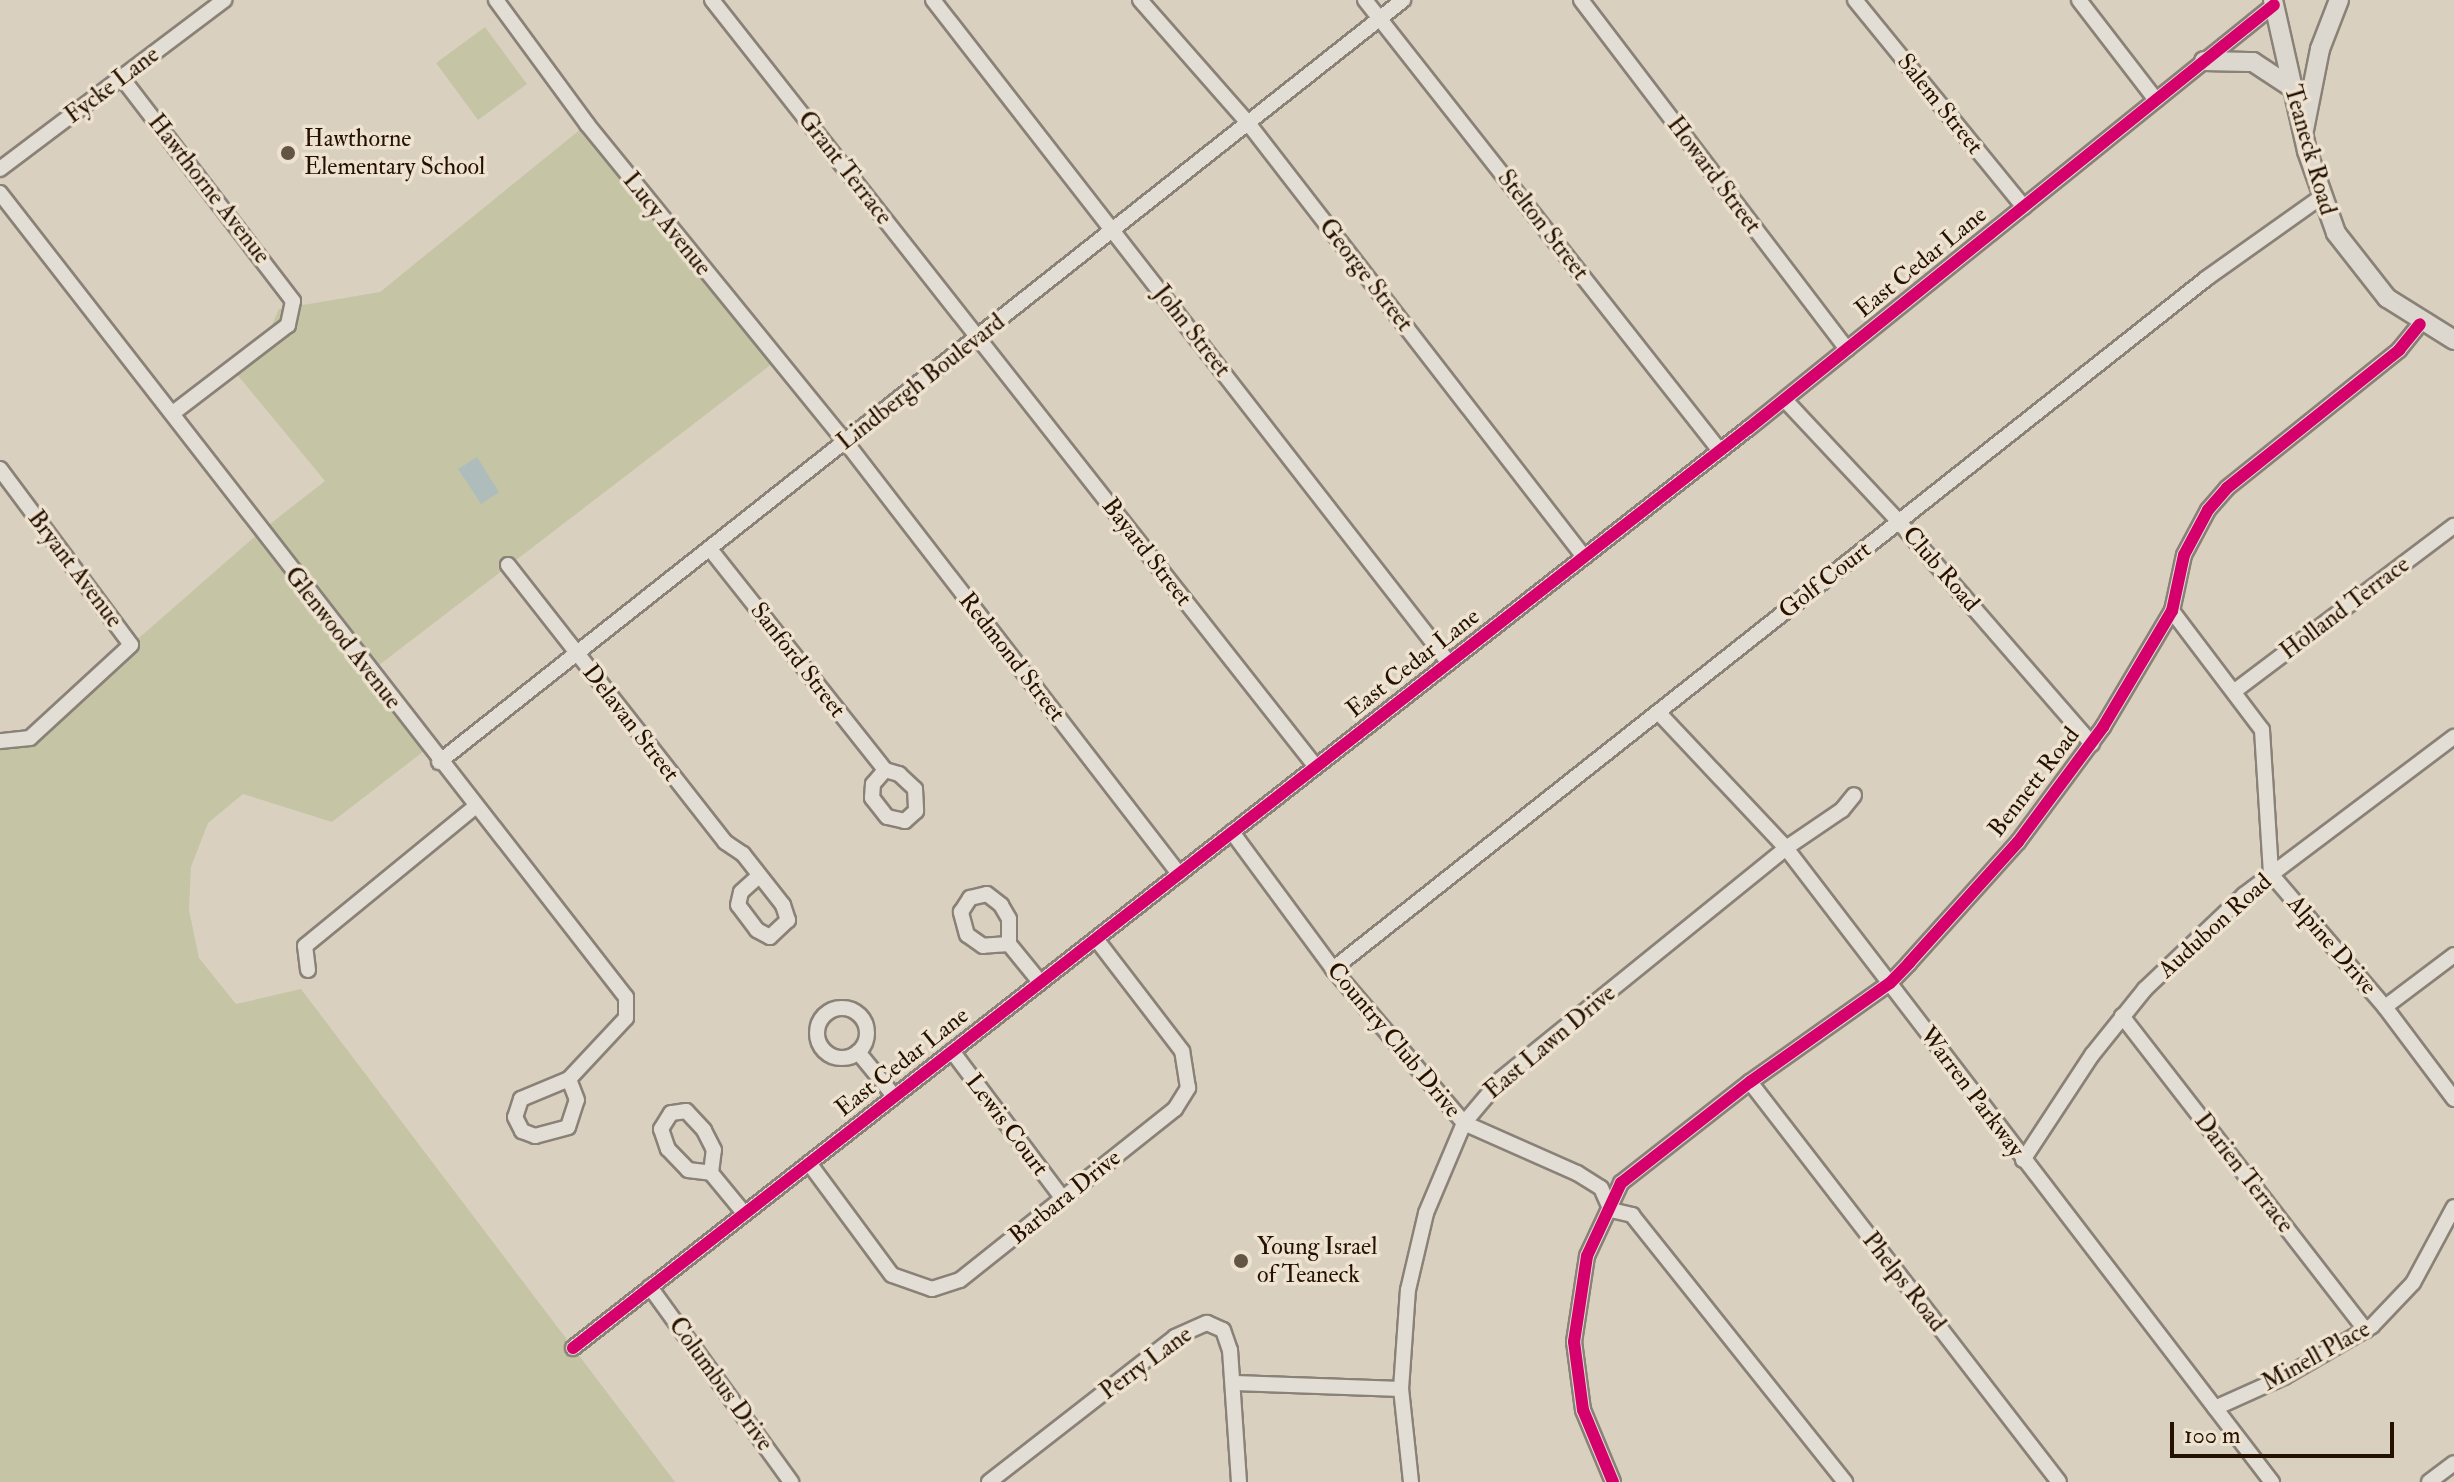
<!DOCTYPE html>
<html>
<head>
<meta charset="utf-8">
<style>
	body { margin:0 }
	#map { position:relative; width:2454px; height:1482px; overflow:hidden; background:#dad0c0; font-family:"IM FELL Double Pica",serif }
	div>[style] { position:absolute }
	.green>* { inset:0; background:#c5c5a5 }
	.water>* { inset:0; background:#aebdbc }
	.roads { filter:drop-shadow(2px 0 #8a8177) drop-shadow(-2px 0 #8a8177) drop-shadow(0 2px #8a8177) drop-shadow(0 -2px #8a8177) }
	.minor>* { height:14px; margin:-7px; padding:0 7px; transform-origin:7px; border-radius:7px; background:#e2ded6 }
	.minor>.ring { margin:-7px; padding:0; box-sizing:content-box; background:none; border:14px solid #e2ded6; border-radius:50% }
	.major>* { height:18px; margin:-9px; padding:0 9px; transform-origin:9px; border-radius:9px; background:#ddd8cf }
	.cycleway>* { height:12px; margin:-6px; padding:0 6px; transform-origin:6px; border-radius:6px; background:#d6006c }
	.dots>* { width:22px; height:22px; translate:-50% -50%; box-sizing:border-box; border:4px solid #eee2d0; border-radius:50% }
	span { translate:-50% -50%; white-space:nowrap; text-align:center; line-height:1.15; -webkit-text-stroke:7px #eee2d0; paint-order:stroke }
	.street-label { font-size:24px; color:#251100 }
	.poi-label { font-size:24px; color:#251100 }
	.left { translate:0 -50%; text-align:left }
	.scale { position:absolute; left:2170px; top:1422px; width:224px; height:36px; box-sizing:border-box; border:4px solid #251100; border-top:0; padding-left:10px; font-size:24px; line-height:28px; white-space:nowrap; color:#251100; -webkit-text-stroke:6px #eee2d0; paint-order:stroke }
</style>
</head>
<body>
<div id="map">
	<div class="green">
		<i style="clip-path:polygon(485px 27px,527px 84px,478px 120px,436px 63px)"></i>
		<i style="clip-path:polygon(587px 124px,777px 360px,370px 672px,428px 748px,332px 822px,243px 794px,208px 823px,191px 867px,189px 910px,199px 958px,236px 1004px,301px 989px,675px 1482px,0 1482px,0 741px,20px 742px,261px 531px,325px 481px,235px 372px,234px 354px,271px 327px,279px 309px,380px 292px)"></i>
	</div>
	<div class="water">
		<i style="clip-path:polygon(477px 457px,499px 492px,481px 504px,458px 469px)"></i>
	</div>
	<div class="roads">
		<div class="minor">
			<i style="left:496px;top:0;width:154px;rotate:53.7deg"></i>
			<i style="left:587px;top:124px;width:409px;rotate:50.9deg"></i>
			<i style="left:845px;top:441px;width:547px;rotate:52.35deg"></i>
			<i style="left:712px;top:0;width:976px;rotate:51.78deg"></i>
			<i style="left:933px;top:0;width:840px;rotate:52.11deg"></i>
			<i style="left:1140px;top:0;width:164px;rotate:48.7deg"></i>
			<i style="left:1248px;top:123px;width:549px;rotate:52.25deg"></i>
			<i style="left:1365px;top:0;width:574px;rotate:51.79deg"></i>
			<i style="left:1581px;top:0;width:439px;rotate:52.7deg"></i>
			<i style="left:1855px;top:0;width:267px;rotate:50.8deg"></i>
			<i style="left:2079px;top:0;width:126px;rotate:52.4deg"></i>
			<i style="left:122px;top:78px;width:281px;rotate:52.5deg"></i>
			<i style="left:293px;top:301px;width:25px;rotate:102deg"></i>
			<i style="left:288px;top:325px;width:145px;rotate:142.6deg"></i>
			<i style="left:0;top:169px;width:281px;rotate:-37deg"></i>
			<i style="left:0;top:193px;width:1019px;rotate:52.1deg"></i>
			<i style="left:626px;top:997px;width:21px;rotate:90deg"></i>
			<i style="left:626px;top:1018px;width:83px;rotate:133.1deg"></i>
			<i style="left:569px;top:1079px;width:52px;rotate:157.4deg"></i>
			<i style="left:521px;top:1099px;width:19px;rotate:108deg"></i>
			<i style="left:515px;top:1117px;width:16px;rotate:63deg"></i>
			<i style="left:522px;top:1131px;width:14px;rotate:21deg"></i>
			<i style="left:535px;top:1136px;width:34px;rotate:-15deg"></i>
			<i style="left:568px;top:1127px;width:28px;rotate:-72deg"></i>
			<i style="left:577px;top:1100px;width:22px;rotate:-111deg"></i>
			<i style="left:1785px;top:400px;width:167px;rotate:46.9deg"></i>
			<i style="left:1899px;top:522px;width:294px;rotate:49deg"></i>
			<i style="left:0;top:469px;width:219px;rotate:53.3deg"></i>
			<i style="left:131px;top:645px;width:137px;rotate:137.4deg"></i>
			<i style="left:30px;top:738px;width:30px;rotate:174deg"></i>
			<i style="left:710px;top:549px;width:282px;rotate:51.6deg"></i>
			<i style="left:885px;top:770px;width:15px;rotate:16deg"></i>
			<i style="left:899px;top:774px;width:22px;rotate:43deg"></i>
			<i style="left:915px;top:789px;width:22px;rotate:87deg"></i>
			<i style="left:916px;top:811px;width:15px;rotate:138deg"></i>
			<i style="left:905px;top:821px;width:18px;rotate:-167deg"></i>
			<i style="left:887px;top:817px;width:24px;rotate:-128deg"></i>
			<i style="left:872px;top:798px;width:14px;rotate:-86deg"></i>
			<i style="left:873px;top:784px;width:18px;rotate:-49deg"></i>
			<i style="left:508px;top:565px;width:352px;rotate:51.9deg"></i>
			<i style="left:725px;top:842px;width:22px;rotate:34deg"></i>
			<i style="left:743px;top:854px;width:65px;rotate:51.9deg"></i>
			<i style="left:783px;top:905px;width:16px;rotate:72deg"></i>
			<i style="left:788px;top:920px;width:25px;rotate:137deg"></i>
			<i style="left:770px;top:937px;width:15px;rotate:-152deg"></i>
			<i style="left:757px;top:930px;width:31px;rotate:-127deg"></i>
			<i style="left:738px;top:905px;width:13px;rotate:-77deg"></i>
			<i style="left:741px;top:892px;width:24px;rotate:-42deg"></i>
			<i style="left:2172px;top:611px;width:149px;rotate:52.9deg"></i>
			<i style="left:2262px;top:730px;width:144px;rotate:86.4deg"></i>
			<i style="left:2271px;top:874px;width:175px;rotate:49.4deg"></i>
			<i style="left:2385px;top:1007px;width:115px;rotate:53.1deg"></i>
			<i style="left:2236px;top:690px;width:273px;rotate:-37deg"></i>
			<i style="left:1658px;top:712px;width:187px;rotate:46.7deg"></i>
			<i style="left:1786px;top:848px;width:799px;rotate:52.53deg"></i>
			<i style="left:439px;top:762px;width:1229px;rotate:-38.32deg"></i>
			<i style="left:1232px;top:832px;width:170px;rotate:53.6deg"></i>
			<i style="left:1333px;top:969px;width:202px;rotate:49.6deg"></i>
			<i style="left:1464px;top:1123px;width:124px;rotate:23.9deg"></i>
			<i style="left:1577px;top:1173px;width:28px;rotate:32deg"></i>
			<i style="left:1601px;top:1188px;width:24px;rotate:66deg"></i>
			<i style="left:1611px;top:1210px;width:22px;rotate:13deg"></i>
			<i style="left:1632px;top:1215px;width:342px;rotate:51.4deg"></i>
			<i style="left:1009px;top:944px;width:26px;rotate:176deg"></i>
			<i style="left:983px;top:946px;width:19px;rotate:-145deg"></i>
			<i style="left:967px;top:935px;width:24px;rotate:-105deg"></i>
			<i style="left:961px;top:912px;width:17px;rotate:-57deg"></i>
			<i style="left:970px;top:898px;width:17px;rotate:-13deg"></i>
			<i style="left:987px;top:894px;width:18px;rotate:38deg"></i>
			<i style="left:1001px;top:905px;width:16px;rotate:60deg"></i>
			<i style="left:1009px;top:919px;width:25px;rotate:90deg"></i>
			<i style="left:1009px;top:944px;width:49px;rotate:50.8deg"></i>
			<i style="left:1333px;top:969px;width:1114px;rotate:-38.33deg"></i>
			<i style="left:2207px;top:278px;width:140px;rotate:-35.4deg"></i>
			<i style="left:308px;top:970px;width:24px;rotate:-97deg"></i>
			<i style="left:305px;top:946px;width:220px;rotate:-39.3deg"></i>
			<i style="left:2385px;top:1007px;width:86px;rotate:-37deg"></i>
			<i class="ring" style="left:817px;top:1008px;width:36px;height:36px"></i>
			<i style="left:2122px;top:1016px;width:398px;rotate:52.2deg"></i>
			<i style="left:952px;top:1051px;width:185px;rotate:53.1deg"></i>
			<i style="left:858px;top:1052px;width:57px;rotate:50.7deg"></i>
			<i style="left:1750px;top:1082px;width:505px;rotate:52.31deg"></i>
			<i style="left:2023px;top:1160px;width:126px;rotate:-56.7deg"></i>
			<i style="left:2092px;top:1055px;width:85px;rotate:-51.2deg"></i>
			<i style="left:2145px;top:989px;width:137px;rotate:-43.5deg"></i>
			<i style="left:2244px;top:895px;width:263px;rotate:-37deg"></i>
			<i style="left:809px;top:1163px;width:139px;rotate:53.5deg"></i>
			<i style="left:892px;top:1275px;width:42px;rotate:19.3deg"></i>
			<i style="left:932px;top:1289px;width:29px;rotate:-18deg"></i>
			<i style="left:960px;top:1280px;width:275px;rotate:-38.5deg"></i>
			<i style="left:1175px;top:1109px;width:25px;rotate:-58deg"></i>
			<i style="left:1188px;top:1088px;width:37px;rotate:-99deg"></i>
			<i style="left:1182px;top:1051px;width:141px;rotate:-127.5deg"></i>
			<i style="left:711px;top:1173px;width:23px;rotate:-83deg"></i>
			<i style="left:714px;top:1150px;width:22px;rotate:-117deg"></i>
			<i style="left:704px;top:1130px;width:26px;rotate:-133deg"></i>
			<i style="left:686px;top:1111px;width:15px;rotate:172deg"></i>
			<i style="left:671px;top:1113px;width:19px;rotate:122deg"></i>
			<i style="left:661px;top:1129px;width:21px;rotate:71deg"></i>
			<i style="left:668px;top:1149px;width:29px;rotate:46deg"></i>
			<i style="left:688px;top:1170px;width:23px;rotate:7deg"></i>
			<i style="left:711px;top:1173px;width:52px;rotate:50.5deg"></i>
			<i style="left:650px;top:1287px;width:241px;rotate:54.1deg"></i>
			<i style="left:573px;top:1348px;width:1493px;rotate:-38.04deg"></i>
			<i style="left:1749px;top:428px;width:674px;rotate:-38.86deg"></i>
			<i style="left:1235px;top:1383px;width:166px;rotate:2.1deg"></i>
			<i style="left:2215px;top:1408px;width:76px;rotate:-24.2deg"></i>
			<i style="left:2284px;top:1377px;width:102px;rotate:-30.1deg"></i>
			<i style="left:2372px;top:1326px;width:59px;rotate:-46.4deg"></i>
			<i style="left:2413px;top:1283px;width:86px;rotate:-61.7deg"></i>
			<i style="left:989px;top:1482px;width:236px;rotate:-37.9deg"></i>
			<i style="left:1175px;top:1337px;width:35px;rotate:-24deg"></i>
			<i style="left:1207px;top:1323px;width:17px;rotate:24deg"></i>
			<i style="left:1223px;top:1330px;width:21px;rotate:71deg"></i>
			<i style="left:1230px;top:1350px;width:132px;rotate:86.1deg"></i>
			<i style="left:1411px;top:1482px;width:94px;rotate:-96.1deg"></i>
			<i style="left:1401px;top:1389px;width:99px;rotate:-86deg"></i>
			<i style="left:1408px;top:1290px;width:79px;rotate:-76.8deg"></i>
			<i style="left:1426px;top:1213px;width:98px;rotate:-67.1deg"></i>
			<i style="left:1464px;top:1123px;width:57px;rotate:-49.9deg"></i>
			<i style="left:1501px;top:1079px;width:367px;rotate:-39deg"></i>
			<i style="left:1786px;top:848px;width:68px;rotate:-34.2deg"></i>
			<i style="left:1842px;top:810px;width:19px;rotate:-51deg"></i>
			<i style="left:1613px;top:1482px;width:78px;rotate:-112.6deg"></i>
			<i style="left:1583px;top:1410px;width:69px;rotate:-97.5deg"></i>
			<i style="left:1574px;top:1342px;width:87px;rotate:-81.4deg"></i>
			<i style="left:1587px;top:1256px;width:81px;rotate:-65deg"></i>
			<i style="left:1621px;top:1183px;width:164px;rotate:-38.1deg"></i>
			<i style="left:1750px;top:1082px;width:171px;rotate:-35.3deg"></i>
			<i style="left:1890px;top:983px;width:28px;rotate:-46deg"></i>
			<i style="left:1909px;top:963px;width:163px;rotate:-48deg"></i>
			<i style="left:2018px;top:842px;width:143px;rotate:-53.5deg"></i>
			<i style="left:2103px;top:727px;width:135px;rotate:-59.3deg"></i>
			<i style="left:2172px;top:611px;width:57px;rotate:-77.9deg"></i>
			<i style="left:2184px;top:555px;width:51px;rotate:-61.9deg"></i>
			<i style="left:2208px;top:510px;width:29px;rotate:-49deg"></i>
			<i style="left:2227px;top:488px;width:221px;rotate:-38.7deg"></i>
			<i style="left:2399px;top:350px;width:33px;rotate:-51deg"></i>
			<i style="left:2429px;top:1482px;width:31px;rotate:-37deg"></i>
		</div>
		<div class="major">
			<i style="left:2273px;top:0;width:155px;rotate:77.3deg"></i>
			<i style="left:2307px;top:151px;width:87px;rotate:70.5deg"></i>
			<i style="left:2336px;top:233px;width:83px;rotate:51.9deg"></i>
			<i style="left:2387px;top:298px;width:79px;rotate:32.1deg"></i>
			<i style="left:2204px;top:61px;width:49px;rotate:1.2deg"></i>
			<i style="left:2253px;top:62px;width:45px;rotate:33.3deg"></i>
			<i style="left:2304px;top:130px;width:83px;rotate:-78.8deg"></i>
			<i style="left:2320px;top:49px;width:53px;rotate:-68.8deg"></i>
		</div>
	</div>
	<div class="cycleway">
		<i style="left:573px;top:1348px;width:1493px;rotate:-38.04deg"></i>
		<i style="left:1749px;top:428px;width:674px;rotate:-38.86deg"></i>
		<i style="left:1613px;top:1482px;width:78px;rotate:-112.6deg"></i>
		<i style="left:1583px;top:1410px;width:69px;rotate:-97.5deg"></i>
		<i style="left:1574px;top:1342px;width:87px;rotate:-81.4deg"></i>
		<i style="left:1587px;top:1256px;width:81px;rotate:-65deg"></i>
		<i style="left:1621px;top:1183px;width:164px;rotate:-38.1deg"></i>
		<i style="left:1750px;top:1082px;width:171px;rotate:-35.3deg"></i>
		<i style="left:1890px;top:983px;width:28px;rotate:-46deg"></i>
		<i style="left:1909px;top:963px;width:163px;rotate:-48deg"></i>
		<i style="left:2018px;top:842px;width:143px;rotate:-53.5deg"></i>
		<i style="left:2103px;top:727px;width:135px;rotate:-59.3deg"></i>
		<i style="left:2172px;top:611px;width:57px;rotate:-77.9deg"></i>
		<i style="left:2184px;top:555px;width:51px;rotate:-61.9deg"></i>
		<i style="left:2208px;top:510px;width:29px;rotate:-49deg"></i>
		<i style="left:2227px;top:488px;width:221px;rotate:-38.7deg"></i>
		<i style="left:2399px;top:350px;width:33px;rotate:-51deg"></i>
	</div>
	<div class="dots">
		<i style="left:288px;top:153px;background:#645443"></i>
		<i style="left:1241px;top:1261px;background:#645443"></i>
	</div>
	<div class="street-label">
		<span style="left:112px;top:85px;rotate:-37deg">Fycke Lane</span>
		<span style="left:1940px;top:104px;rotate:51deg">Salem Street</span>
		<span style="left:2310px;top:150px;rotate:74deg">Teaneck Road</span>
		<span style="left:845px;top:168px;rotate:52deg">Grant Terrace</span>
		<span style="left:1714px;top:175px;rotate:53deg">Howard Street</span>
		<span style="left:209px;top:189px;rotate:52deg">Hawthorne Avenue</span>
		<span style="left:667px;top:224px;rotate:51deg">Lucy Avenue</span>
		<span style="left:1543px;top:225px;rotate:52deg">Stelton Street</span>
		<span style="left:1921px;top:262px;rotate:-39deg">East Cedar Lane</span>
		<span style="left:1366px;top:275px;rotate:52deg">George Street</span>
		<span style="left:1192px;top:331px;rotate:52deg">John Street</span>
		<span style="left:921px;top:382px;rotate:-38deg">Lindbergh Boulevard</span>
		<span style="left:1147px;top:552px;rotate:52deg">Bayard Street</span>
		<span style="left:75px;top:569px;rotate:53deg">Bryant Avenue</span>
		<span style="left:1941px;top:569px;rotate:49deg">Club Road</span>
		<span style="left:1825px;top:580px;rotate:-38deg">Golf Court</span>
		<span style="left:2345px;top:608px;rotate:-37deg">Holland Terrace</span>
		<span style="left:343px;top:638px;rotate:52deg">Glenwood Avenue</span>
		<span style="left:1012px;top:657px;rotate:52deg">Redmond Street</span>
		<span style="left:798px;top:660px;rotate:52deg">Sanford Street</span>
		<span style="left:1413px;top:663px;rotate:-38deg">East Cedar Lane</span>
		<span style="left:631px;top:723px;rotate:52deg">Delavan Street</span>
		<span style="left:2034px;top:782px;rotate:-52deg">Bennett Road</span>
		<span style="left:2215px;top:926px;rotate:-42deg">Audubon Road</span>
		<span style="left:2332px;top:945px;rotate:49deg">Alpine Drive</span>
		<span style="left:1394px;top:1040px;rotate:50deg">Country Club Drive</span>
		<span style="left:1550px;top:1042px;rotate:-40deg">East Lawn Drive</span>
		<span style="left:902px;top:1062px;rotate:-38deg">East Cedar Lane</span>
		<span style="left:1972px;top:1092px;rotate:53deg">Warren Parkway</span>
		<span style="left:1007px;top:1125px;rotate:53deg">Lewis Court</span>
		<span style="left:2244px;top:1173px;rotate:52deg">Darien Terrace</span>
		<span style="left:1065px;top:1197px;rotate:-39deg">Barbara Drive</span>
		<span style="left:1904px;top:1282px;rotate:52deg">Phelps Road</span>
		<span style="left:2316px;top:1356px;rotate:-29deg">Minell Place</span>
		<span style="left:1146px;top:1363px;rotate:-36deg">Perry Lane</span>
		<span style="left:721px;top:1384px;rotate:54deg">Columbus Drive</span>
	</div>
	<div class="poi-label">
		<span class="left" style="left:304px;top:153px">Hawthorne<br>Elementary School</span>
		<span class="left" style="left:1257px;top:1261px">Young Israel<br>of Teaneck</span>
	</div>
	<div class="scale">100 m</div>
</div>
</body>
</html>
